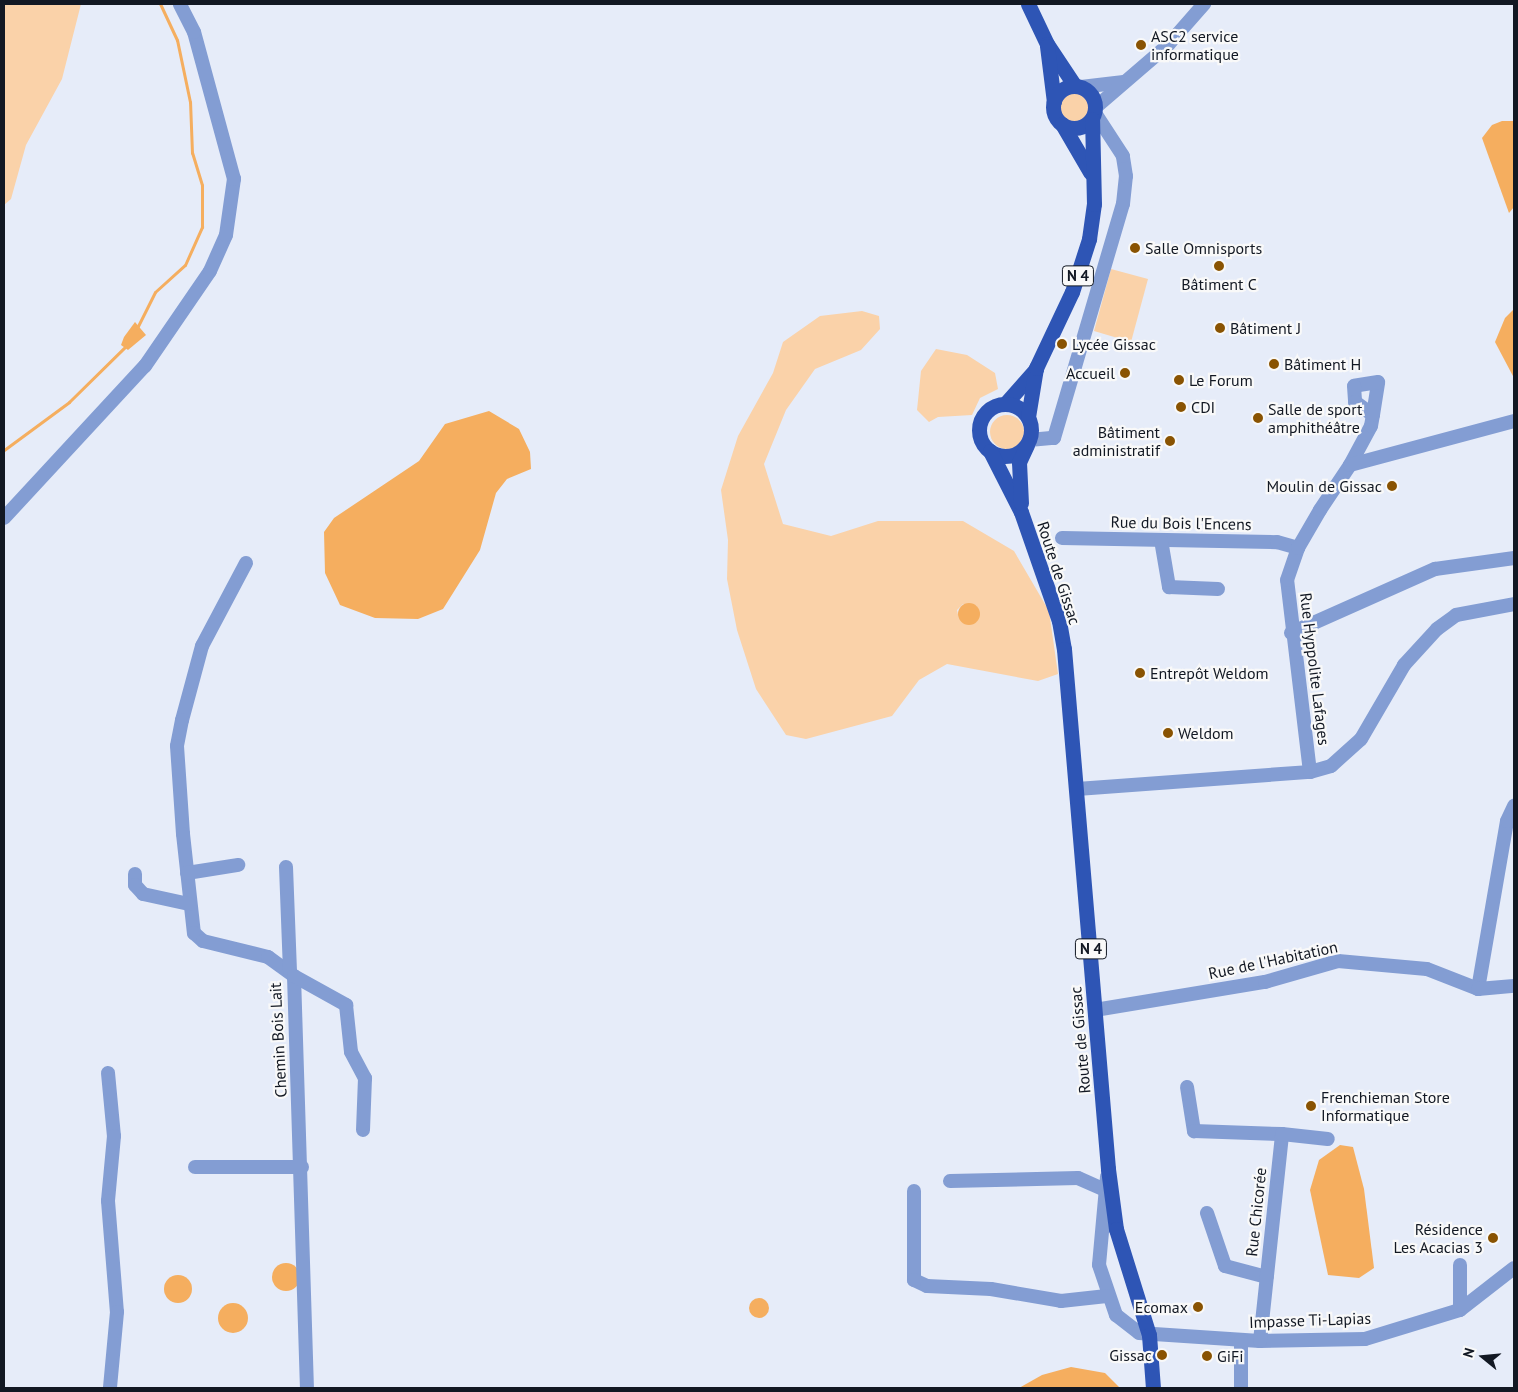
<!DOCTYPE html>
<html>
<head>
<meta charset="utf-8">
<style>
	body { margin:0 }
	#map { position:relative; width:1518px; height:1392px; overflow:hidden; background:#e6ecf9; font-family:"PT Sans",sans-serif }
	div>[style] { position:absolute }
	.green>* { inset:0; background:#fad2a9 }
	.round { border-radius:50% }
	.water>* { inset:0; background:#f5ae5f }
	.stream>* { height:3px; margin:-1.5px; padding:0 1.5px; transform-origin:1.5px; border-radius:1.5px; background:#f5ae5f }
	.minor>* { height:14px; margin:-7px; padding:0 7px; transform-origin:7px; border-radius:7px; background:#839dd3 }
	.major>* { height:15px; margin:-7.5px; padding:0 7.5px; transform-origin:7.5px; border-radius:7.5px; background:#2e55b5 }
	.major>.ring { margin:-7.5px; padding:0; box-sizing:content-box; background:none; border:15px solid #2e55b5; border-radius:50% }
	.dots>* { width:14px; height:14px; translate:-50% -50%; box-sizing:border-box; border:2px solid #f9f9f9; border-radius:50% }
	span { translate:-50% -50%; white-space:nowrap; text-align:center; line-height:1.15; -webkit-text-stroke:4.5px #f9f9f9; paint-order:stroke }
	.shield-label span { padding:1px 4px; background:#f9f9f9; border:1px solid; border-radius:4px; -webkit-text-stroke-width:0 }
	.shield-label { font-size:15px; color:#121823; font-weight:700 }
	.poi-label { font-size:16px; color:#121823 }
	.left { translate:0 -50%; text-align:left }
	.right { translate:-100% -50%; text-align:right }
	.street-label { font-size:16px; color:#121823 }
	.frame { position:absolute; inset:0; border:5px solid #121823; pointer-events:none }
	.north { position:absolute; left:1458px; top:1332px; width:50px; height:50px; -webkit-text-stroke:4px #f9f9f9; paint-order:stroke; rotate:287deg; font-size:14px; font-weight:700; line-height:20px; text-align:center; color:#121823 }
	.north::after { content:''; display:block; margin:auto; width:18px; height:22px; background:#121823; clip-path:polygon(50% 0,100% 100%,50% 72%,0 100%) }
</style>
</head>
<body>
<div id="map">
	<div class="green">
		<i style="clip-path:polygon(4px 4px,81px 4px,62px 79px,26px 145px,11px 199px,4px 205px)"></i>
		<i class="round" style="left:1058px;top:90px;width:34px;height:34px"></i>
		<i style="clip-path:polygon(1111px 269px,1148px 279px,1131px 342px,1094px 331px)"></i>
		<i style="clip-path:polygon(evenodd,862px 311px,879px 316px,880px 329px,861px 350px,815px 369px,786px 410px,764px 464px,783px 524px,831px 536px,878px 521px,963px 521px,1014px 551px,1049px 611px,1058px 674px,1038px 681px,947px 664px,919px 680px,892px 716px,806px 739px,786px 735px,756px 689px,737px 630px,727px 579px,728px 540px,721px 490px,738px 436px,773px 373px,783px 342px,820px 316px,862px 311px,963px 604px,977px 606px,977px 622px,959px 619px,957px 610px,963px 604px)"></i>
		<i style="clip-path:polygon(936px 349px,967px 355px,995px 373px,998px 389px,980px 398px,972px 415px,938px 417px,929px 422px,917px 410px,921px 371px)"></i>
		<i class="round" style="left:990px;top:415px;width:34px;height:34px"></i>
	</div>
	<div class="water">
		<i style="clip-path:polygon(1502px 121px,1514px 121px,1514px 207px,1509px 213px,1482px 138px,1492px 125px)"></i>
		<i style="clip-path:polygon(1514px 309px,1514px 378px,1495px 342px,1505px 318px)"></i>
		<i style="clip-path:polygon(135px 322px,146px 335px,128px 350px,121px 345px,124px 337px)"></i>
		<i style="clip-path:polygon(489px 411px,519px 429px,530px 452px,531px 469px,507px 479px,496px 493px,480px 550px,443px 609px,418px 619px,375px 618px,340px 605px,325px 573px,324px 532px,334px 518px,419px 461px,445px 424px)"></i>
		<i class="round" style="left:958px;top:603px;width:22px;height:22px"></i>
		<i style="clip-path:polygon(1340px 1145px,1353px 1147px,1364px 1189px,1374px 1268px,1359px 1278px,1328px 1275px,1310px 1190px,1319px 1160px)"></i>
		<i class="round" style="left:272px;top:1263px;width:28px;height:28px"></i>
		<i class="round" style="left:164px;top:1275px;width:28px;height:28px"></i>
		<i class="round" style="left:749px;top:1298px;width:20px;height:20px"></i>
		<i class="round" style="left:218px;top:1303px;width:30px;height:30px"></i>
		<i style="clip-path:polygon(1071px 1367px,1105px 1373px,1120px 1388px,1019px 1388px,1042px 1375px)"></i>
	</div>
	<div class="stream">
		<i style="left:137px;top:328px;width:40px;rotate:-63.4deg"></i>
		<i style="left:155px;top:292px;width:40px;rotate:-42deg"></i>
		<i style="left:185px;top:265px;width:42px;rotate:-65.9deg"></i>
		<i style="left:202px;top:227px;width:42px;rotate:-90deg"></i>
		<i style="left:202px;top:185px;width:34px;rotate:-107deg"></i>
		<i style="left:192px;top:153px;width:51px;rotate:-92.2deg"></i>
		<i style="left:190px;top:102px;width:63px;rotate:-101.8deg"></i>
		<i style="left:177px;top:40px;width:40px;rotate:-115deg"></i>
		<i style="left:4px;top:450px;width:81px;rotate:-36.4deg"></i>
		<i style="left:69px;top:402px;width:80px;rotate:-44.5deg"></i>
	</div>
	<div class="minor">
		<i style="left:1081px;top:87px;width:43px;rotate:-6.6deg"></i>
		<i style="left:1096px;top:107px;width:95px;rotate:-40.7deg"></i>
		<i style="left:1168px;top:45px;width:55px;rotate:-48.7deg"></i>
		<i style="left:1029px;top:440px;width:25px;rotate:-5deg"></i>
		<i style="left:1054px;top:438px;width:244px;rotate:-73.6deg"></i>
		<i style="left:1123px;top:204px;width:28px;rotate:-84deg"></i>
		<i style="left:1126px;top:176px;width:20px;rotate:-99deg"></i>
		<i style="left:1123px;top:156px;width:51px;rotate:-123.1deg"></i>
		<i style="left:1350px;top:465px;width:44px;rotate:-61.7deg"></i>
		<i style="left:1371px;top:426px;width:11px;rotate:-80deg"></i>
		<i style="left:1373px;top:415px;width:33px;rotate:-81deg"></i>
		<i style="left:1378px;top:382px;width:24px;rotate:171deg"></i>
		<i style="left:1354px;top:386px;width:16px;rotate:86deg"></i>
		<i style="left:1355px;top:402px;width:22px;rotate:36deg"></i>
		<i style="left:4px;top:518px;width:207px;rotate:-47.2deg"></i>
		<i style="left:145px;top:366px;width:115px;rotate:-55.6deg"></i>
		<i style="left:210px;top:271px;width:39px;rotate:-66deg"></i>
		<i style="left:226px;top:235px;width:57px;rotate:-81.9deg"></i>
		<i style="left:234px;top:179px;width:152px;rotate:-105.2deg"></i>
		<i style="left:194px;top:32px;width:31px;rotate:-117deg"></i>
		<i style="left:1062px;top:538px;width:215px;rotate:1.1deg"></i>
		<i style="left:1277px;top:542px;width:22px;rotate:16deg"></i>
		<i style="left:1161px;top:540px;width:48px;rotate:80.3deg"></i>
		<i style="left:1169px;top:587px;width:49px;rotate:2.3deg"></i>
		<i style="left:246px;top:563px;width:94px;rotate:117.9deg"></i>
		<i style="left:202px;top:646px;width:77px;rotate:105.1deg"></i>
		<i style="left:182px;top:720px;width:26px;rotate:101deg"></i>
		<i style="left:177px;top:746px;width:88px;rotate:86.1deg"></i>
		<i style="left:183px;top:834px;width:100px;rotate:83.7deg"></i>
		<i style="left:194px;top:933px;width:12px;rotate:42deg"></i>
		<i style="left:203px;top:941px;width:67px;rotate:13.8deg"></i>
		<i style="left:268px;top:957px;width:32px;rotate:36deg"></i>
		<i style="left:294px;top:976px;width:412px;rotate:88.2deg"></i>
		<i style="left:1291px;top:633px;width:158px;rotate:-24deg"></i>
		<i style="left:1435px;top:569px;width:80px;rotate:-7.9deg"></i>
		<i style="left:1310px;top:772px;width:22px;rotate:-16deg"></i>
		<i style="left:1331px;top:766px;width:40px;rotate:-42deg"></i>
		<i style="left:1361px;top:739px;width:86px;rotate:-59.8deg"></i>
		<i style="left:1404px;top:665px;width:49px;rotate:-47.5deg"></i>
		<i style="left:1437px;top:629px;width:24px;rotate:-36deg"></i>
		<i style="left:1456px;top:615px;width:59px;rotate:-10.7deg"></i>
		<i style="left:1077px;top:789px;width:234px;rotate:-4.2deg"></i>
		<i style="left:1310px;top:772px;width:193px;rotate:-96.8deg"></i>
		<i style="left:1287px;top:580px;width:34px;rotate:-71deg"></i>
		<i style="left:1298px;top:548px;width:44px;rotate:-59.9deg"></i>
		<i style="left:1320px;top:510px;width:54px;rotate:-56.3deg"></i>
		<i style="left:1350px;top:465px;width:170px;rotate:-15deg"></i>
		<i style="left:286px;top:867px;width:104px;rotate:87.8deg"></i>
		<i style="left:187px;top:873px;width:52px;rotate:-8.9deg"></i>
		<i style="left:135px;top:874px;width:11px;rotate:90deg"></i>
		<i style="left:135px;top:885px;width:12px;rotate:48deg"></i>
		<i style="left:143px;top:894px;width:47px;rotate:12.3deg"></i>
		<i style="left:294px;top:976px;width:60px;rotate:29.1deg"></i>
		<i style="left:346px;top:1005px;width:47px;rotate:83.9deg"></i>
		<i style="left:351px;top:1052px;width:30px;rotate:62deg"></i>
		<i style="left:365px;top:1078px;width:52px;rotate:92.2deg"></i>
		<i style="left:1478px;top:989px;width:170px;rotate:-80.2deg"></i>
		<i style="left:1507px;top:821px;width:17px;rotate:-65deg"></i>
		<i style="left:1095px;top:1010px;width:172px;rotate:-9.4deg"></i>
		<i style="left:1265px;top:982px;width:76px;rotate:-16deg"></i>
		<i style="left:1338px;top:961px;width:89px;rotate:5.1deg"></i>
		<i style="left:1427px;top:969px;width:55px;rotate:21.4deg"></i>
		<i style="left:1478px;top:989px;width:36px;rotate:-5deg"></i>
		<i style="left:108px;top:1073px;width:63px;rotate:84.6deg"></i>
		<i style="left:114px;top:1136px;width:65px;rotate:95.3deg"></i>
		<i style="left:108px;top:1201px;width:111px;rotate:85.4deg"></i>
		<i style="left:117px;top:1312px;width:76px;rotate:95.3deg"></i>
		<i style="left:1187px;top:1087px;width:45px;rotate:81deg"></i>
		<i style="left:1194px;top:1131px;width:88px;rotate:2deg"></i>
		<i style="left:195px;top:1167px;width:107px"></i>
		<i style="left:1107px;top:1177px;width:88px;rotate:95.2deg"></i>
		<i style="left:1099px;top:1265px;width:53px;rotate:71.2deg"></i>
		<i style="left:1116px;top:1315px;width:29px;rotate:38deg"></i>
		<i style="left:1139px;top:1333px;width:121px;rotate:3.8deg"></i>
		<i style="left:1260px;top:1341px;width:105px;rotate:-1.1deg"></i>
		<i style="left:1365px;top:1339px;width:99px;rotate:-17deg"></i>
		<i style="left:1460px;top:1310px;width:68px;rotate:-37.9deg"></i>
		<i style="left:950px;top:1181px;width:128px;rotate:-1.3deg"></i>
		<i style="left:1078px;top:1178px;width:30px;rotate:24deg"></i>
		<i style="left:914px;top:1191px;width:89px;rotate:90deg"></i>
		<i style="left:914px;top:1280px;width:14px;rotate:25deg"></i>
		<i style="left:927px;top:1286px;width:64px;rotate:2.7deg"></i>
		<i style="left:991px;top:1289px;width:71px;rotate:9.7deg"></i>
		<i style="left:1061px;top:1301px;width:46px;rotate:-6.2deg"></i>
		<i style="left:1207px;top:1213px;width:56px;rotate:71.2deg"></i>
		<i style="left:1225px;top:1266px;width:43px;rotate:14.7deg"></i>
		<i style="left:1460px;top:1310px;width:45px;rotate:-90deg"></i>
		<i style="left:1241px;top:1340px;width:48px;rotate:90deg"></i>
		<i style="left:1260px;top:1341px;width:208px;rotate:-83.9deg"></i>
		<i style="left:1282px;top:1134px;width:46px;rotate:6.2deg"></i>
	</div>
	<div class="major">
		<i style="left:1028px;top:4px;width:44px;rotate:64.6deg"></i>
		<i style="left:1047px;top:44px;width:50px;rotate:56.3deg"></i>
		<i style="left:1047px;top:46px;width:56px;rotate:82.9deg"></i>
		<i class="ring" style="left:1053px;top:86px;width:27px;height:27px"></i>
		<i style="left:1062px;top:124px;width:56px;rotate:59.7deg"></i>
		<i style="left:1005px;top:404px;width:47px;rotate:-48.5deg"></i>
		<i class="ring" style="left:979px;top:404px;width:37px;height:37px"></i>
		<i style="left:1028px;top:417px;width:50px;rotate:-80.7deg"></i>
		<i style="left:1036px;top:368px;width:84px;rotate:-64.7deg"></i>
		<i style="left:1072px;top:292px;width:56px;rotate:-72.2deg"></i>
		<i style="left:1089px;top:239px;width:35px;rotate:-82deg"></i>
		<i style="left:1094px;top:204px;width:85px;rotate:-91.3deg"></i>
		<i style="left:990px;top:451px;width:68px;rotate:63.1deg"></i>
		<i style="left:1021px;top:512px;width:115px;rotate:70.8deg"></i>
		<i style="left:1059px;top:621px;width:28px;rotate:80deg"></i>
		<i style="left:1064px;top:649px;width:522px;rotate:85.16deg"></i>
		<i style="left:1108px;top:1169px;width:61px;rotate:82.4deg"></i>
		<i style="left:1116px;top:1229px;width:111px;rotate:72.7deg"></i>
		<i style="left:1149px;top:1335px;width:53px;rotate:85.7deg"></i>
		<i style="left:1021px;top:503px;width:41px;rotate:-92.8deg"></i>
		<i style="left:1019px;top:462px;width:19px;rotate:-65deg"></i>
	</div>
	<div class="dots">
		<i style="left:1141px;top:45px;background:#895302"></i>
		<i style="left:1135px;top:248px;background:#895302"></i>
		<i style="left:1219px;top:266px;background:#895302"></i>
		<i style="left:1220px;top:328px;background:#895302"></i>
		<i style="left:1062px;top:344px;background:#895302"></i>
		<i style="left:1274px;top:364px;background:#895302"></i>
		<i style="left:1125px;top:373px;background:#895302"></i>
		<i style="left:1179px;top:380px;background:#895302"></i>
		<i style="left:1181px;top:407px;background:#895302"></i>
		<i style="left:1258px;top:418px;background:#895302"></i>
		<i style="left:1170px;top:441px;background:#895302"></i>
		<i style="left:1392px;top:486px;background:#895302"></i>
		<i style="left:1140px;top:673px;background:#895302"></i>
		<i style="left:1168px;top:733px;background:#895302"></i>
		<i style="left:1311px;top:1106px;background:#895302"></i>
		<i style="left:1493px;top:1238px;background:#895302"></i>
		<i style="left:1198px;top:1307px;background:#895302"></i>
		<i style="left:1162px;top:1355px;background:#895302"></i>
		<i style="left:1207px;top:1356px;background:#895302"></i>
	</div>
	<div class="shield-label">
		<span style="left:1078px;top:276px">N 4</span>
		<span style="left:1091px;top:949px">N 4</span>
	</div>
	<div class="poi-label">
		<span class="left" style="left:1151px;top:45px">ASC2 service<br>informatique</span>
		<span class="left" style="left:1145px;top:248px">Salle Omnisports</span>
		<span style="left:1219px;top:284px">Bâtiment C</span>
		<span class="left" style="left:1230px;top:328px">Bâtiment J</span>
		<span class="left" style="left:1072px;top:344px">Lycée Gissac</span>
		<span class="left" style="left:1284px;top:364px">Bâtiment H</span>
		<span class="right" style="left:1115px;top:373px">Accueil</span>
		<span class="left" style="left:1189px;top:380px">Le Forum</span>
		<span class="left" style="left:1191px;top:407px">CDI</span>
		<span class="left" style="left:1268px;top:418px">Salle de sport<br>amphithéâtre</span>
		<span class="right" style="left:1160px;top:441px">Bâtiment<br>administratif</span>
		<span class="right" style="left:1382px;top:486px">Moulin de Gissac</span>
		<span class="left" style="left:1150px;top:673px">Entrepôt Weldom</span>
		<span class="left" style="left:1178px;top:733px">Weldom</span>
		<span class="left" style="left:1321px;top:1106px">Frenchieman Store<br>Informatique</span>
		<span class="right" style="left:1483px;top:1238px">Résidence<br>Les Acacias 3</span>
		<span class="right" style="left:1188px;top:1307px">Ecomax</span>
		<span class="right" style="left:1152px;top:1355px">Gissac</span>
		<span class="left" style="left:1217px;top:1356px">GiFi</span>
	</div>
	<div class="street-label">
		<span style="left:1181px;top:523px;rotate:1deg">Rue du Bois l'Encens</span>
		<span style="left:1059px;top:573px;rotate:72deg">Route de Gissac</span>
		<span style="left:1315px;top:669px;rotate:83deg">Rue Hyppolite Lafages</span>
		<span style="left:1273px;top:960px;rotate:-12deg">Rue de l'Habitation</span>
		<span style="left:278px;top:1040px;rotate:-93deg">Chemin Bois Lait</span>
		<span style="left:1080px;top:1040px;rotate:-95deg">Route de Gissac</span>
		<span style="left:1256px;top:1212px;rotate:-84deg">Rue Chicorée</span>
		<span style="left:1310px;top:1320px;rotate:-2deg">Impasse Ti-Lapias</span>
	</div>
	<div class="frame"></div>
	<div class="north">N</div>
</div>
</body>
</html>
